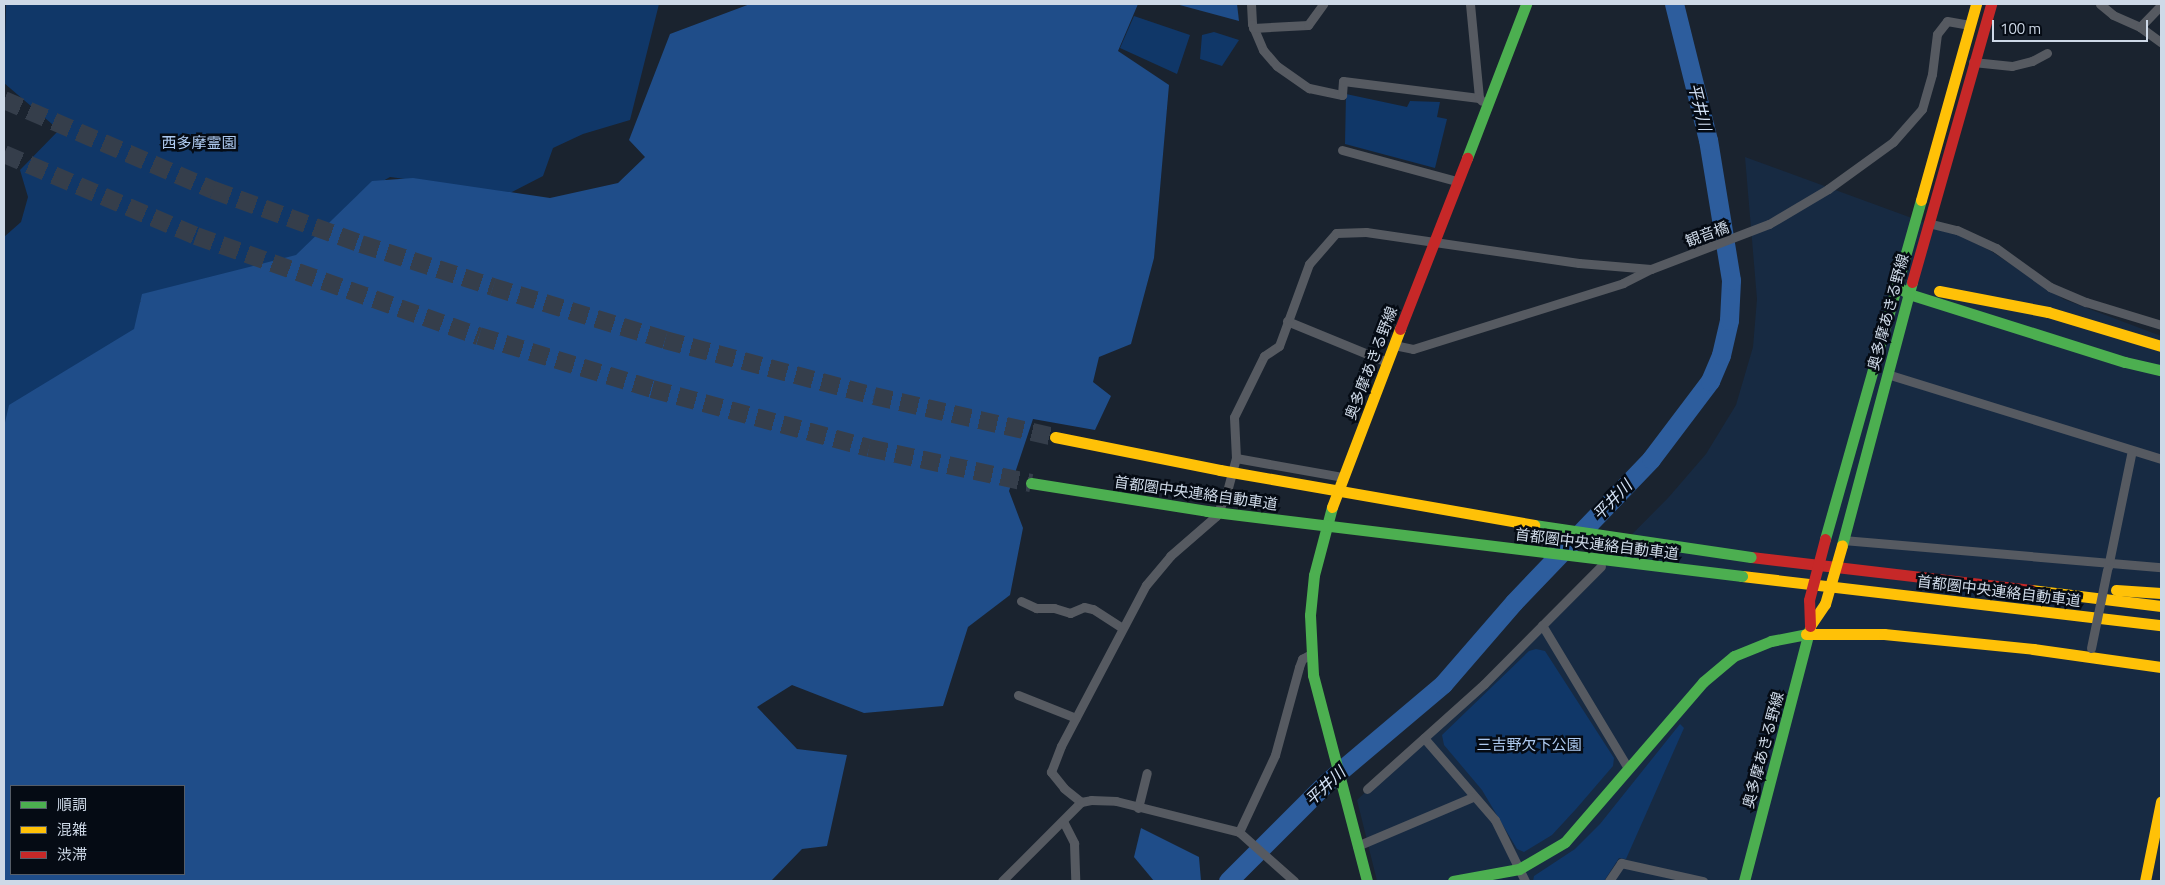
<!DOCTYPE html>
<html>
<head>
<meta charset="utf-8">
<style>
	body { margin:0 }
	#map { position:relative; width:2165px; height:885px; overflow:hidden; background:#1a232f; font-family:"Titillium Web","Noto Sans JP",sans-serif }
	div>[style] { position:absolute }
	.built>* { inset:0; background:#172a42 }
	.green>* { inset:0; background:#103768 }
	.forest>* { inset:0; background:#1f4d89 }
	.river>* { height:19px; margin:-9.5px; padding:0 9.5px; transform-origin:9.5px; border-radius:9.5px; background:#2d5d9d }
	.highway-tunnel>* { height:18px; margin-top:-9px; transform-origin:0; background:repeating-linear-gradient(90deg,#353e4b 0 18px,transparent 0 27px) }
	.street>* { height:9px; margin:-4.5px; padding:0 4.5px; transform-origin:4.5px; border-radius:4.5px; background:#565a61 }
	.fast>* { height:11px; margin:-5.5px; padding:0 5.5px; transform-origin:5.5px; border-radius:5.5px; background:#4caf50 }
	.slow>* { height:11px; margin:-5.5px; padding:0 5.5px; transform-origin:5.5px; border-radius:5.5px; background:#ffc107 }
	.jam>* { height:11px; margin:-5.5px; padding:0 5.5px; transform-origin:5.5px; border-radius:5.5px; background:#c62828 }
	.street-bridge>* { height:9px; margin:-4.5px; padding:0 4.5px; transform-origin:4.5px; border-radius:4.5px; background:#565a61 }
	.fast-bridge>* { height:11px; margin:-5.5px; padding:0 5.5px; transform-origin:5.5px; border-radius:5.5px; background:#4caf50 }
	.slow-bridge>* { height:11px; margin:-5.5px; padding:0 5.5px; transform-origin:5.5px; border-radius:5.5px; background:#ffc107 }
	.jam-bridge>* { height:11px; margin:-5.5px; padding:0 5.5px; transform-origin:5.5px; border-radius:5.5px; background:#c62828 }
	span { translate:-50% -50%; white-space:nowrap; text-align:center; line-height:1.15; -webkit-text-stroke:5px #050b14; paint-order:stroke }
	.park-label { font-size:15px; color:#afcbf1 }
	.street-label { font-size:15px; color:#ced9e7 }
	.water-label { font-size:16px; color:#d4e2f6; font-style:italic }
	.frame { position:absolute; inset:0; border:5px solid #ced9e7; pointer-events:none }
	.legend { position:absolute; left:10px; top:785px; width:175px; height:90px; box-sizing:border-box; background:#050b14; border:1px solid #555d68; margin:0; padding:6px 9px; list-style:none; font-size:15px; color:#ced9e7 }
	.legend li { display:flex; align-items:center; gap:10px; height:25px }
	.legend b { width:25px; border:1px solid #555d68 }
	.scale { position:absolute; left:1992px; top:20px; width:156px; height:22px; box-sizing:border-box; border:2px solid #ced9e7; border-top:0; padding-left:6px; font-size:15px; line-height:18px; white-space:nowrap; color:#ced9e7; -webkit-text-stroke:4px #050b14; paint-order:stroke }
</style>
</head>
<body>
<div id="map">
	<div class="built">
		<i style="clip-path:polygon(1745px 157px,1961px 236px,1991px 251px,2063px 299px,2161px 336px,2161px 881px,1377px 881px,1357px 800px,1542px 625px,1668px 498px,1706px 454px,1736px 405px,1753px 347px,1757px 299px)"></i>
	</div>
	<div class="green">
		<i style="clip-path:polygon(6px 4px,659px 4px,630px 120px,583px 134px,553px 148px,543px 176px,510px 193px,390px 177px,358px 195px,295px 264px,140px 301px,141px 336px,4px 476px,4px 237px,21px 222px,28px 197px,20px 170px,59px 130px,4px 83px)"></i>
		<i style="clip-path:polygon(1134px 16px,1190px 35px,1177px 74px,1120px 48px)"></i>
		<i style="clip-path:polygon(1214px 32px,1239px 40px,1222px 66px,1200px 59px,1202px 35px)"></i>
		<i style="clip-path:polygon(1346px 94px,1407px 107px,1410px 101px,1440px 102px,1437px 117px,1447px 119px,1435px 168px,1345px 144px)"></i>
		<i style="clip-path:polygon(1536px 649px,1545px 651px,1614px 758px,1613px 766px,1576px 809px,1552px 835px,1524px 852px,1517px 849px,1482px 790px,1444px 745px,1442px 735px,1529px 651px)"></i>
		<i style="clip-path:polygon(1680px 724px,1684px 728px,1626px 859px,1619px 858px,1604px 881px,1533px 881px,1534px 876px,1575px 849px,1600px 824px)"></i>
	</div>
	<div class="forest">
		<i style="clip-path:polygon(evenodd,750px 4px,1138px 4px,1118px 51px,1169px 85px,1154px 258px,1131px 344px,1099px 357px,1093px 382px,1111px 396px,1095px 430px,1033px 419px,1009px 491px,1023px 528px,1010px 595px,968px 627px,943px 706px,864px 713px,792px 685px,757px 707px,797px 749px,847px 755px,827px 846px,802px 849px,771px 881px,4px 881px,4px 427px,9px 405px,134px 329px,142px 294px,296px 255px,372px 181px,413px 178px,550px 198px,618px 183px,645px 157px,629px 140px,670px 34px,750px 4px,11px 786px,184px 786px,184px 874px,11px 874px,11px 786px)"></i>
		<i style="clip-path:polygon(1176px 4px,1237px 4px,1239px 21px)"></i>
		<i style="clip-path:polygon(1141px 828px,1199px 857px,1201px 881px,1154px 881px,1134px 857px)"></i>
	</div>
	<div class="river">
		<i style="left:1228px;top:881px;width:140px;rotate:-45deg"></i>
		<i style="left:1327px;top:782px;width:152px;rotate:-40.2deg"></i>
		<i style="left:1443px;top:684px;width:108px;rotate:-49.1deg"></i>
		<i style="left:1514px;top:602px;width:198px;rotate:-46.2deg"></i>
		<i style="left:1651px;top:459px;width:98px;rotate:-52.9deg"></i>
		<i style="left:1710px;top:381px;width:28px;rotate:-67deg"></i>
		<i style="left:1721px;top:355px;width:36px;rotate:-77deg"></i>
		<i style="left:1729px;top:320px;width:40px;rotate:-87.1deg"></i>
		<i style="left:1731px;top:280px;width:142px;rotate:-99.3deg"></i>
		<i style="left:1708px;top:140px;width:140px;rotate:-104deg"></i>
	</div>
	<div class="highway-tunnel">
		<i style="left:4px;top:100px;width:228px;rotate:23.3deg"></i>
		<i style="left:213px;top:190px;width:158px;rotate:20deg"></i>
		<i style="left:361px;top:244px;width:139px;rotate:18deg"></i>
		<i style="left:493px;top:287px;width:180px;rotate:17.1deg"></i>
		<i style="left:665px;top:340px;width:216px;rotate:15deg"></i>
		<i style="left:874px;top:396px;width:186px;rotate:12.8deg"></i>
		<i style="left:4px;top:154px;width:209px;rotate:23.1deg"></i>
		<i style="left:196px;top:236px;width:300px;rotate:19.5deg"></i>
		<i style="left:479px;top:336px;width:181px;rotate:17deg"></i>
		<i style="left:652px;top:389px;width:225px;rotate:15.2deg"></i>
		<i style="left:869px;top:448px;width:166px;rotate:12.2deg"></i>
	</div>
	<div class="street">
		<i style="left:1251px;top:4px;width:20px;rotate:87deg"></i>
		<i style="left:1252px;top:24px;width:28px;rotate:67deg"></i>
		<i style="left:1263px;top:50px;width:21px;rotate:49deg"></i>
		<i style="left:1277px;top:66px;width:39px;rotate:35deg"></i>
		<i style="left:1309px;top:88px;width:34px;rotate:12deg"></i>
		<i style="left:1342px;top:95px;width:14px;rotate:-86deg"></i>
		<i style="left:1343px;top:81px;width:137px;rotate:7.1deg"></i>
		<i style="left:1470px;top:4px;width:94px;rotate:84.5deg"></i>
		<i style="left:1479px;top:98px;width:4px;rotate:45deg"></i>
		<i style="left:2100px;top:4px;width:17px;rotate:40deg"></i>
		<i style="left:2113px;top:15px;width:30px;rotate:24deg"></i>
		<i style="left:2140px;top:27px;width:26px;rotate:36deg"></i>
		<i style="left:2140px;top:27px;width:30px;rotate:-46deg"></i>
		<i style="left:1253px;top:28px;width:55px;rotate:-3.1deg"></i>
		<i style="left:1308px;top:25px;width:26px;rotate:-54deg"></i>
		<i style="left:1973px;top:62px;width:39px;rotate:6deg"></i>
		<i style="left:2012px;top:66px;width:21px;rotate:-14deg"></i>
		<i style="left:2032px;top:61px;width:17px;rotate:-28deg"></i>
		<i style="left:1342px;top:150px;width:118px;rotate:15.2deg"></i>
		<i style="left:1928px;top:223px;width:30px;rotate:14deg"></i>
		<i style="left:1957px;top:230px;width:43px;rotate:24.8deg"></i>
		<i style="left:1996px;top:248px;width:67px;rotate:35.8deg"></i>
		<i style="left:2050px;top:287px;width:39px;rotate:23deg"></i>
		<i style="left:2086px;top:302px;width:78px;rotate:17deg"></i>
		<i style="left:1287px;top:321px;width:108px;rotate:22.3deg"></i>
		<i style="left:1394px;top:345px;width:19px;rotate:12deg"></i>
		<i style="left:1413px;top:349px;width:220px;rotate:-17.4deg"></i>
		<i style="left:1623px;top:283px;width:31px;rotate:-27deg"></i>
		<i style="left:1651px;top:269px;width:126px;rotate:-20.9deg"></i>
		<i style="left:1769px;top:224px;width:69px;rotate:-30.7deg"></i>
		<i style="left:1828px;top:189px;width:80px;rotate:-35.9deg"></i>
		<i style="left:1893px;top:142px;width:44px;rotate:-48.7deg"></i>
		<i style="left:1922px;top:109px;width:36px;rotate:-74deg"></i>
		<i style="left:1932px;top:74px;width:40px;rotate:-82.9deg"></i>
		<i style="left:1937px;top:34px;width:16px;rotate:-52deg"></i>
		<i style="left:1947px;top:21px;width:23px;rotate:10deg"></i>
		<i style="left:1887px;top:374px;width:287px;rotate:17.2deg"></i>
		<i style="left:1236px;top:458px;width:109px;rotate:10.1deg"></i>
		<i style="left:1843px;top:540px;width:319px;rotate:4.9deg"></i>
		<i style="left:2108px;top:567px;width:119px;rotate:-78.4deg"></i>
		<i style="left:1021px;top:601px;width:17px;rotate:25deg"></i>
		<i style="left:1036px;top:608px;width:18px"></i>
		<i style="left:1054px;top:608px;width:17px;rotate:17deg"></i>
		<i style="left:1070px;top:613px;width:15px;rotate:-23deg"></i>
		<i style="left:1084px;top:607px;width:9px;rotate:13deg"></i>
		<i style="left:1093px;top:609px;width:35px;rotate:33deg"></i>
		<i style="left:1542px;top:625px;width:167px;rotate:59deg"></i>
		<i style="left:1018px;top:695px;width:62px;rotate:21.6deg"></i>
		<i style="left:1424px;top:738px;width:108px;rotate:49.1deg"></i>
		<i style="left:1495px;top:820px;width:68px;rotate:63.8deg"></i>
		<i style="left:1367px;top:789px;width:157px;rotate:-41.9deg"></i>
		<i style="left:1484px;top:684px;width:166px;rotate:-45.2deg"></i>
		<i style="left:1081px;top:802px;width:22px;rotate:-141deg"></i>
		<i style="left:1064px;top:788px;width:21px;rotate:-129deg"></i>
		<i style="left:1051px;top:772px;width:28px;rotate:-69deg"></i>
		<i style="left:1061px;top:746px;width:182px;rotate:-62.2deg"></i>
		<i style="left:1146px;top:585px;width:38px;rotate:-50deg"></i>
		<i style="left:1170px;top:556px;width:61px;rotate:-41deg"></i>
		<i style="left:1216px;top:516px;width:23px;rotate:-65deg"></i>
		<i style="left:1226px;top:495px;width:38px;rotate:-75deg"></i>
		<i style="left:1236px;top:458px;width:41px;rotate:-92.8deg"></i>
		<i style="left:1234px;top:417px;width:68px;rotate:-63.8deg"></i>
		<i style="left:1264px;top:356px;width:18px;rotate:-34deg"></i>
		<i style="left:1279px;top:346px;width:87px;rotate:-69.9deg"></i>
		<i style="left:1309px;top:264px;width:41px;rotate:-48.9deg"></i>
		<i style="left:1336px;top:233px;width:30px;rotate:-2deg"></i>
		<i style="left:1366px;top:232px;width:215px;rotate:8.3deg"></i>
		<i style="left:1579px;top:263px;width:72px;rotate:4.8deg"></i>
		<i style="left:1138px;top:808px;width:36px;rotate:-76deg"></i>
		<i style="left:1063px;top:821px;width:25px;rotate:63deg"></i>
		<i style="left:1074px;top:843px;width:38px;rotate:88deg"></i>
		<i style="left:1239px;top:832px;width:85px;rotate:-64.9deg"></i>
		<i style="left:1275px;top:755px;width:91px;rotate:-74.7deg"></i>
		<i style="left:1299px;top:667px;width:9px;rotate:-69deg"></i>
		<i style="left:1302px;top:659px;width:10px;rotate:-29deg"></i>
		<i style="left:1357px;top:846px;width:126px;rotate:-22.9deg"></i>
		<i style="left:1002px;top:881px;width:112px;rotate:-45deg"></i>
		<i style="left:1081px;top:802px;width:10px;rotate:-11deg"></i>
		<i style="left:1091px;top:800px;width:25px;rotate:2deg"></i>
		<i style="left:1116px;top:801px;width:127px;rotate:14.1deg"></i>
		<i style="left:1239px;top:832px;width:74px;rotate:41.7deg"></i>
		<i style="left:1609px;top:881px;width:22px;rotate:-56deg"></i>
		<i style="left:1621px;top:863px;width:84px;rotate:12.4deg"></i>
	</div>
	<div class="fast">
		<i style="left:1467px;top:158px;width:165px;rotate:-69deg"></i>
		<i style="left:1897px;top:286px;width:14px;rotate:34deg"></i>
		<i style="left:1909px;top:294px;width:226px;rotate:17.5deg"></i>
		<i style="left:2125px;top:362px;width:37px;rotate:13deg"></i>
		<i style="left:1031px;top:483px;width:178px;rotate:9deg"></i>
		<i style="left:1332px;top:507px;width:70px;rotate:104.8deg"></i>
		<i style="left:1314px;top:575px;width:40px;rotate:95.7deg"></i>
		<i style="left:1310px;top:615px;width:60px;rotate:87.1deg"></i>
		<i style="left:1313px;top:675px;width:213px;rotate:75.3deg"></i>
		<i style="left:1825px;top:539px;width:352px;rotate:-74.2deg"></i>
		<i style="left:1842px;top:545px;width:272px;rotate:-75.1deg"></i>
		<i style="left:1453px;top:881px;width:67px;rotate:-10.3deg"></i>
		<i style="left:1519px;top:869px;width:53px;rotate:-30.4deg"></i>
		<i style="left:1565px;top:842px;width:211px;rotate:-49.2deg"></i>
		<i style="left:1703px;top:682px;width:40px;rotate:-40deg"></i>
		<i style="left:1734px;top:656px;width:40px;rotate:-22deg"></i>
		<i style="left:1771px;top:641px;width:36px;rotate:-11deg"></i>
		<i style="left:1744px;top:881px;width:261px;rotate:-75.4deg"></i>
	</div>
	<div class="slow">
		<i style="left:1921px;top:200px;width:204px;rotate:-74.3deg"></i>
		<i style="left:1939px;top:291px;width:111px;rotate:10.9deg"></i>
		<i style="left:2048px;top:312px;width:118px;rotate:16.7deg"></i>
		<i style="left:1055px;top:437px;width:168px;rotate:11.3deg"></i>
		<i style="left:1332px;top:507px;width:191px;rotate:-69.1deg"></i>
		<i style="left:1742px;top:576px;width:422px;rotate:6.7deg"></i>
		<i style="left:2031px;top:590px;width:131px;rotate:7deg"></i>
		<i style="left:2116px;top:590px;width:45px;rotate:3.8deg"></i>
		<i style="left:1806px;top:634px;width:78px"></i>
		<i style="left:1884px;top:634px;width:150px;rotate:5.7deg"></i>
		<i style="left:2033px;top:649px;width:129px;rotate:8deg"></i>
		<i style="left:2145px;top:881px;width:81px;rotate:-78.6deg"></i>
	</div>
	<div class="jam">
		<i style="left:1912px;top:282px;width:289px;rotate:-74.1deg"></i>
		<i style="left:1400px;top:329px;width:184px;rotate:-68.6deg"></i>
		<i style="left:1751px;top:557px;width:282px;rotate:6.7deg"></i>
	</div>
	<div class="street-bridge">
		<i style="left:2091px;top:648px;width:80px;rotate:-78.4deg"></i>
	</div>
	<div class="fast-bridge">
		<i style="left:1207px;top:511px;width:539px;rotate:6.93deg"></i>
		<i style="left:1534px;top:525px;width:219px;rotate:8.4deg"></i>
	</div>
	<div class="slow-bridge">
		<i style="left:1220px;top:470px;width:319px;rotate:9.9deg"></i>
		<i style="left:1810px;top:626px;width:27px;rotate:-56deg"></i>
		<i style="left:1825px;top:604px;width:61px;rotate:-73.9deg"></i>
	</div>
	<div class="jam-bridge">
		<i style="left:1810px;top:626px;width:26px;rotate:-92deg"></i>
		<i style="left:1809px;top:600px;width:63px;rotate:-75.3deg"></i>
	</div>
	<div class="park-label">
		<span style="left:199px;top:143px">西多摩霊園</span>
		<span style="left:1529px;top:745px">三吉野欠下公園</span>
	</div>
	<div class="street-label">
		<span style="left:1707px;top:234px;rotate:-20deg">観音橋</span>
		<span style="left:1888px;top:312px;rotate:-75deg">奥多摩あきる野線</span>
		<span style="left:1371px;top:363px;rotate:-69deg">奥多摩あきる野線</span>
		<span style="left:1196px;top:493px;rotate:8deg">首都圏中央連絡自動車道</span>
		<span style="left:1597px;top:544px;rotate:7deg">首都圏中央連絡自動車道</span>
		<span style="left:1999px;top:591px;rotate:7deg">首都圏中央連絡自動車道</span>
		<span style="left:1763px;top:750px;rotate:-75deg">奥多摩あきる野線</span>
	</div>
	<div class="water-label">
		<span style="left:1700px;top:107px;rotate:76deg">平井川</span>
		<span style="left:1612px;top:500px;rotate:-46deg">平井川</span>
		<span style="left:1325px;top:786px;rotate:-43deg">平井川</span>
	</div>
	<div class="frame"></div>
	<ul class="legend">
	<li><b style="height:6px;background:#4caf50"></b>順調</li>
	<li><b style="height:6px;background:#ffc107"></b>混雑</li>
	<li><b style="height:6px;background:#c62828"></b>渋滞</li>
	</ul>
	<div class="scale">100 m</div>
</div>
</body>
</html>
